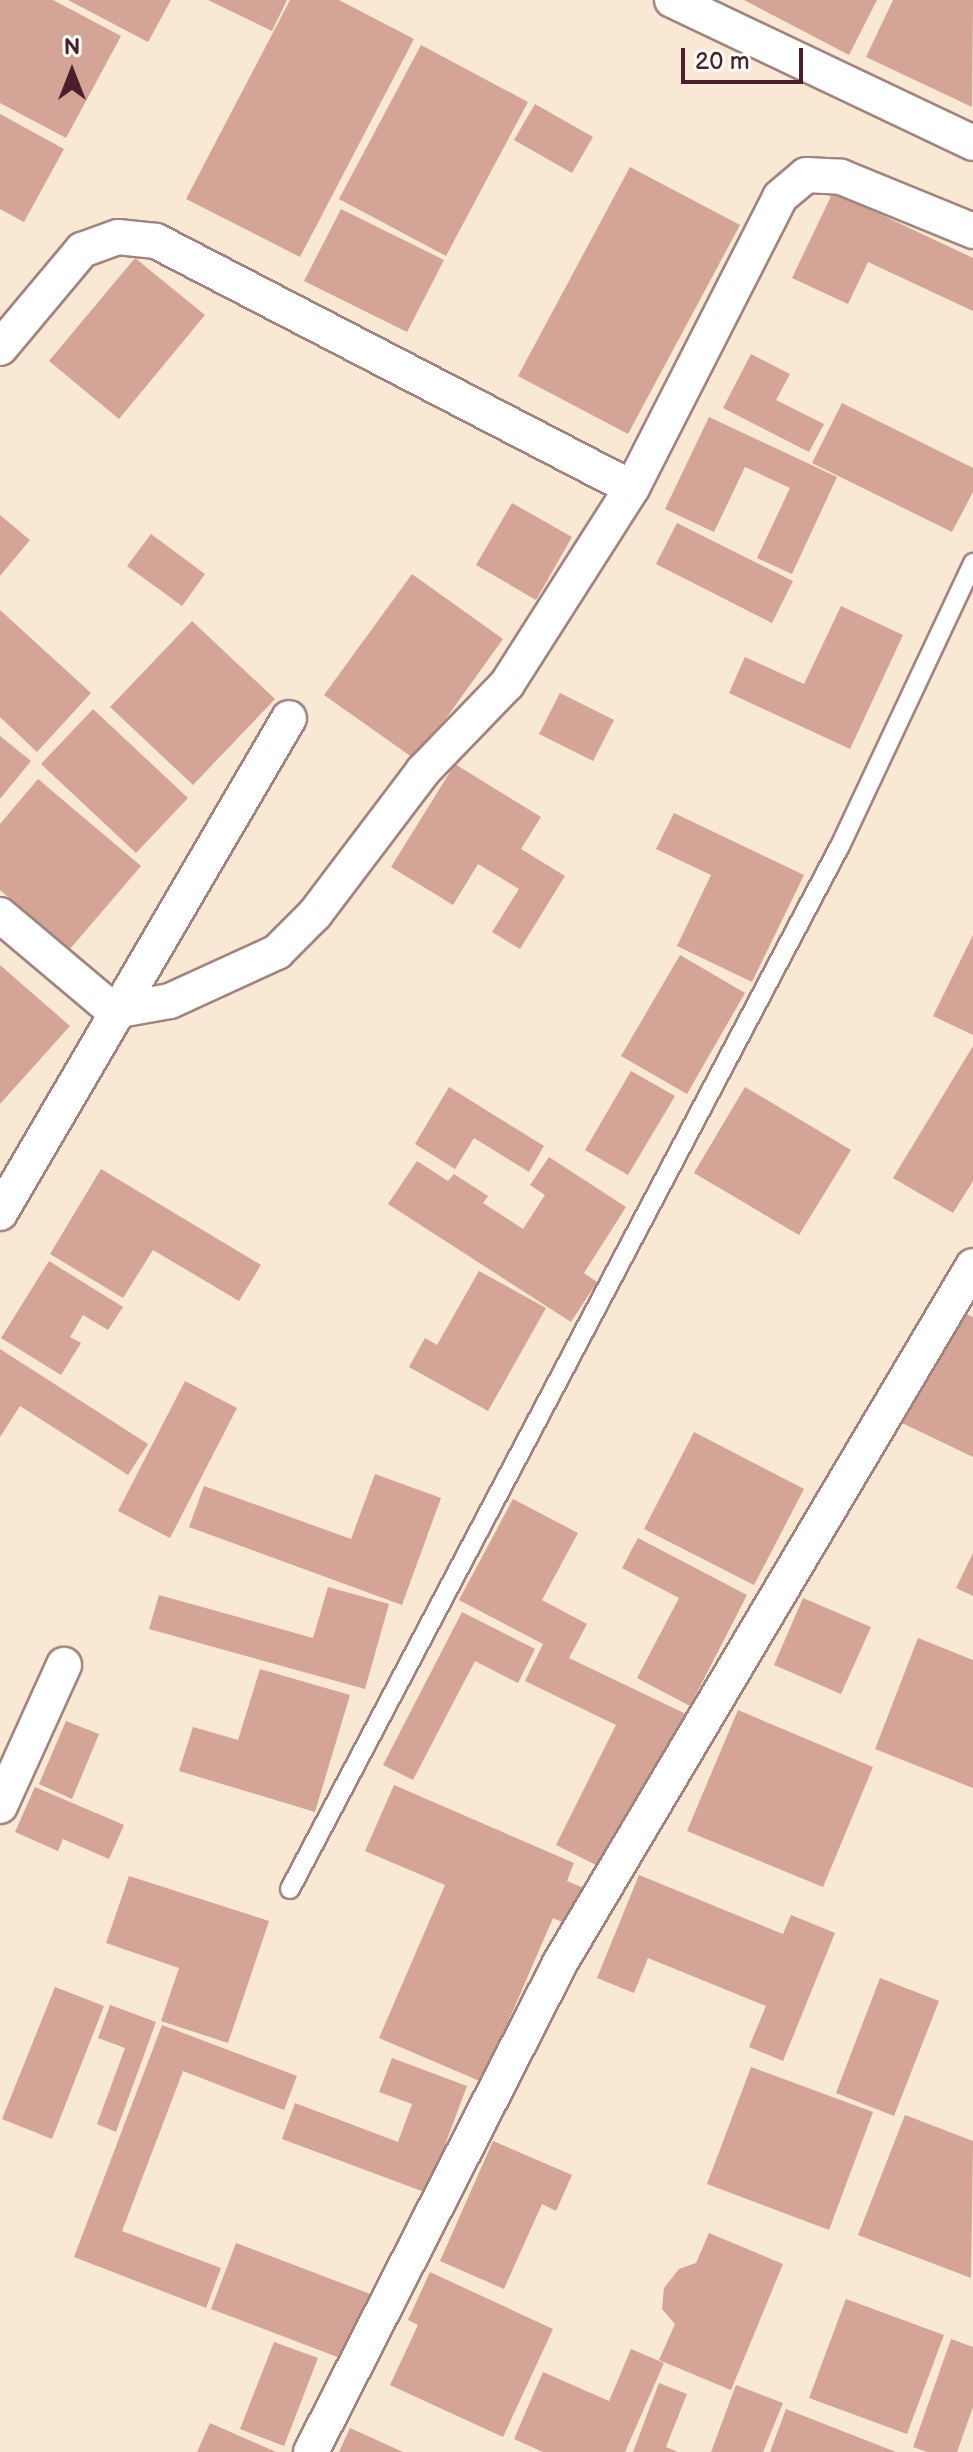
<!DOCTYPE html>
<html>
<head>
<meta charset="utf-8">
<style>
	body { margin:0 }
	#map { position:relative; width:973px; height:2452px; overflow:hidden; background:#f8e8d4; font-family:"Balsamiq Sans",sans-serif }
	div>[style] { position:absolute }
	.building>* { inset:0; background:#d4a497 }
	.roads { filter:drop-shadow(2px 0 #a18480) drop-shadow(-2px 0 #a18480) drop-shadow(0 2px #a18480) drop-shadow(0 -2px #a18480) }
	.service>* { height:18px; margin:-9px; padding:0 9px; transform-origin:9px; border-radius:9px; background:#fff }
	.minor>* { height:34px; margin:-17px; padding:0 17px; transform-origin:17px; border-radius:17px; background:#fff }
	span { translate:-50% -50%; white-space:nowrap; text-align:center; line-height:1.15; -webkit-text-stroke:6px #fdfcf7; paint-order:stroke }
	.north { position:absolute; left:32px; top:32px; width:80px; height:80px; -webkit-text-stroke:6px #fdfcf7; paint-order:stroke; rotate:0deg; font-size:22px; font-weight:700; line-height:32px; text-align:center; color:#4a1f2b }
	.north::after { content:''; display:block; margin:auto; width:28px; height:36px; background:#4a1f2b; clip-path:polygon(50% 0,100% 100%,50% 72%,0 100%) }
	.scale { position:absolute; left:681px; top:48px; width:122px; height:36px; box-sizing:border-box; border:4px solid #4a1f2b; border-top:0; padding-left:10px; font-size:24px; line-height:28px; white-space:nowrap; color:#4a1f2b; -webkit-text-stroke:6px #fdfcf7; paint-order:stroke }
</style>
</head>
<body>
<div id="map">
	<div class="building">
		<i style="clip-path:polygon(0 0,53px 0,121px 36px,66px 138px,0 103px)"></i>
		<i style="clip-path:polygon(68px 0,171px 0,148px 42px)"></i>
		<i style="clip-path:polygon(208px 0,287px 0,272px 31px)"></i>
		<i style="clip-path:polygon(290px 0,339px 0,414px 39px,300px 257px,186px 199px)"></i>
		<i style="clip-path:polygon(744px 0,877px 0,849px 55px)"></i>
		<i style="clip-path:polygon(893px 0,973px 0,972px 107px,866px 57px)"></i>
		<i style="clip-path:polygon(421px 45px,528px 102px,446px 256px,339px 199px)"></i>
		<i style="clip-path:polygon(535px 104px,593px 137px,572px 173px,514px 140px)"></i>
		<i style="clip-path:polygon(0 114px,64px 149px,24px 222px,0 209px)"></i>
		<i style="clip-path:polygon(630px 167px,740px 225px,628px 434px,518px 376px)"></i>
		<i style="clip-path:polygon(833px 192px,973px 258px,973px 311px,868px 262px,848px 304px,792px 278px)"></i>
		<i style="clip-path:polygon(341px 209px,444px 260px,407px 332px,304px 281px)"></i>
		<i style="clip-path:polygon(135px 258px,205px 315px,119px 419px,49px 361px)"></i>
		<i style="clip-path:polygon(751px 354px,790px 374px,776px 400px,824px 424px,809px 452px,723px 408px)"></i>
		<i style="clip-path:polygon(842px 403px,973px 468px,973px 492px,952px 532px,812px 463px)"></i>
		<i style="clip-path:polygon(709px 417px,837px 477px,792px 574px,757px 558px,790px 488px,745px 467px,714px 532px,665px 509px)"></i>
		<i style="clip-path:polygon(512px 503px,572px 537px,536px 600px,476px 565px)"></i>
		<i style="clip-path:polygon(0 515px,30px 540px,0 576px)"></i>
		<i style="clip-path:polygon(677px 523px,793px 581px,772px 623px,656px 564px)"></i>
		<i style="clip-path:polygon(151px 534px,205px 574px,182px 606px,127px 566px)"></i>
		<i style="clip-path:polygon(412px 574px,503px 639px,416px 760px,324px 695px)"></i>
		<i style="clip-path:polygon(841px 606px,903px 635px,850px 749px,729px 693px,745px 657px,804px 684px)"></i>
		<i style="clip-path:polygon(0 610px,91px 693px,37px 752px,0 717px)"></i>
		<i style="clip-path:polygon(192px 621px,275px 699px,193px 785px,110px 707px)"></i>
		<i style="clip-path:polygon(560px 693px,614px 720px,593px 761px,539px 734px)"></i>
		<i style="clip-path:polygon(93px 709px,188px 798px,136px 853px,41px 764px)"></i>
		<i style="clip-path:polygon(0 736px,31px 761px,0 799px)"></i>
		<i style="clip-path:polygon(455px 764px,541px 817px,521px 849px,565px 876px,520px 949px,492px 932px,519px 889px,478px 864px,453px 905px,391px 867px)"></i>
		<i style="clip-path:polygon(38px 779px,141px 866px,70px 949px,0 890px,0 824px)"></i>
		<i style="clip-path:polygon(674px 813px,804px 875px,752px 982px,677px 946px,711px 875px,656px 849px)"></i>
		<i style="clip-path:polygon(973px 935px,973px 1035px,933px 1016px)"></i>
		<i style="clip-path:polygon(680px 955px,745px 993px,687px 1094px,621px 1056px)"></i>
		<i style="clip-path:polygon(0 965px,70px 1026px,0 1104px)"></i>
		<i style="clip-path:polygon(973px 1046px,973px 1181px,953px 1213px,893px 1178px)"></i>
		<i style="clip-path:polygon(631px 1071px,675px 1096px,628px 1175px,585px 1150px)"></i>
		<i style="clip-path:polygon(449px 1087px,544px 1146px,529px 1172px,474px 1138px,455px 1169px,415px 1144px)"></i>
		<i style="clip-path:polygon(745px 1087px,851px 1150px,799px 1235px,694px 1173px)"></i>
		<i style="clip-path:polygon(549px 1157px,626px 1207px,584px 1273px,597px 1282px,571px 1322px,388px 1204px,417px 1161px,448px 1181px,454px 1174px,488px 1196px,483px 1203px,523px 1229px,545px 1195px,530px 1185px)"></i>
		<i style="clip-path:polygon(101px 1169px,261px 1265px,239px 1301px,153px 1250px,123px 1298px,50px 1254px)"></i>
		<i style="clip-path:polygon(49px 1261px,123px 1307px,108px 1330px,83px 1315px,70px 1337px,81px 1343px,61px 1375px,1px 1338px)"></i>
		<i style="clip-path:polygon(479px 1271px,546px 1308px,488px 1411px,409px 1367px,425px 1338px,437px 1345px)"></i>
		<i style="clip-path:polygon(955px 1309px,973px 1317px,973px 1457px,900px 1422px)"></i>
		<i style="clip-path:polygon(0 1349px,148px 1444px,128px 1475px,20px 1406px,0 1437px)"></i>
		<i style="clip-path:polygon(185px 1381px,237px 1408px,170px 1538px,118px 1511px)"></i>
		<i style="clip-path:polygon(694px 1432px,804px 1489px,754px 1585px,644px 1529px)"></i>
		<i style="clip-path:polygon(375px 1474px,441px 1498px,402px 1605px,189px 1527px,204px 1486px,351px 1539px)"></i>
		<i style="clip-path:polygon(513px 1499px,578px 1533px,542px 1600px,587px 1624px,569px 1658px,686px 1714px,608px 1871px,556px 1845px,616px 1725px,525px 1681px,543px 1644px,459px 1600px)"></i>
		<i style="clip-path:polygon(638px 1538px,747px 1595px,690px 1706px,637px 1678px,679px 1598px,622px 1568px)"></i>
		<i style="clip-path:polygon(973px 1553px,973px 1596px,956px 1588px)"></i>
		<i style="clip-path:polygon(328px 1587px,389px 1604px,365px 1689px,149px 1629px,159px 1595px,313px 1638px)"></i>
		<i style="clip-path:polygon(803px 1598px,871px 1627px,841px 1694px,774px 1665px)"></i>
		<i style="clip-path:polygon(462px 1612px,535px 1649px,518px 1683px,475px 1661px,413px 1780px,383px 1765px)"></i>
		<i style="clip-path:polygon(918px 1638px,973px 1660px,973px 1788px,875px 1749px)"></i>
		<i style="clip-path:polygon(260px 1669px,350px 1695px,315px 1812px,179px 1771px,193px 1727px,238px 1740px)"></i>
		<i style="clip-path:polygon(738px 1710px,873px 1767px,823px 1887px,687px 1831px)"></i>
		<i style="clip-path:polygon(66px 1721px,99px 1734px,72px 1799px,39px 1784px)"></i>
		<i style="clip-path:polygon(394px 1785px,574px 1863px,567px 1881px,586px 1889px,571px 1926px,553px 1918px,482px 2082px,379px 2038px,445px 1885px,365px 1851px)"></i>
		<i style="clip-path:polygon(35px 1787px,124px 1825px,109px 1859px,63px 1839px,58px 1851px,15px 1832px)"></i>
		<i style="clip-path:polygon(639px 1875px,783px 1934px,791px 1915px,835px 1933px,783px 2061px,749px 2047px,766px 2006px,648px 1958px,634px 1993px,597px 1978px)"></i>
		<i style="clip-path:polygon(129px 1876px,269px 1921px,228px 2043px,161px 2021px,179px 1968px,106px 1943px)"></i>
		<i style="clip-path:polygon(880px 1978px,939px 2001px,894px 2116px,836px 2093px)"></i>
		<i style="clip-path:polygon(55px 1987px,104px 2006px,52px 2139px,2px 2119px)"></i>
		<i style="clip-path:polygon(110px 2005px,156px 2022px,116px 2132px,97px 2124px,125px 2048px,98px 2038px)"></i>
		<i style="clip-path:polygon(162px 2025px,297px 2076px,284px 2110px,183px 2071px,122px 2231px,221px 2268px,206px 2308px,74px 2257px)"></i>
		<i style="clip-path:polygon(392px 2058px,467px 2086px,427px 2193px,282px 2139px,295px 2103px,398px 2142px,412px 2104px,379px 2092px)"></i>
		<i style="clip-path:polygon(751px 2067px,873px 2112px,829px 2230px,707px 2184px)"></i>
		<i style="clip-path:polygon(905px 2115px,973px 2141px,971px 2278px,858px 2235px)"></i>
		<i style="clip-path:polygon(493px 2141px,572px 2175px,556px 2211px,542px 2204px,504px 2289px,440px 2261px)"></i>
		<i style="clip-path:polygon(709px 2233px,783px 2264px,731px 2390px,659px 2360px,675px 2324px,662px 2309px,664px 2288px,679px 2269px,696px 2263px)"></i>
		<i style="clip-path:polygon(236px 2243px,373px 2295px,348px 2361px,211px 2309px)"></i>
		<i style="clip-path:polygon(430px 2272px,553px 2329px,503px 2437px,390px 2385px,418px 2325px,408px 2320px)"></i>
		<i style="clip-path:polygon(846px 2299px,944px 2335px,907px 2434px,809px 2398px)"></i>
		<i style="clip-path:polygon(951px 2339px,973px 2347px,973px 2407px,957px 2452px,927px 2452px,913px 2447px)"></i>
		<i style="clip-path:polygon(274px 2342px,318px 2358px,284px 2446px,240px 2429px)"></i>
		<i style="clip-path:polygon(631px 2349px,664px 2363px,625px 2452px,543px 2452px,514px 2439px,543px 2372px,609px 2401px)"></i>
		<i style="clip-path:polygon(659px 2383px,687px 2394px,666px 2447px,678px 2452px,633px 2452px)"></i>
		<i style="clip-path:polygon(736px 2385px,783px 2403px,763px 2452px,711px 2452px)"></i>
		<i style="clip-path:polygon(786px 2409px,896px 2452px,770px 2452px)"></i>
		<i style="clip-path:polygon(210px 2423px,276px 2452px,197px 2452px)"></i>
		<i style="clip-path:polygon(350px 2428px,403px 2452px,339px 2452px)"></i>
	</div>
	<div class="roads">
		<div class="service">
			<i style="left:290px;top:1889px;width:1179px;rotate:-62.2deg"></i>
			<i style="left:840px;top:846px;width:313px;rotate:-64.8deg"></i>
		</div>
		<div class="minor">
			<i style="left:672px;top:0;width:333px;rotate:25.4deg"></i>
			<i style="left:0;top:348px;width:128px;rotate:-50.1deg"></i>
			<i style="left:82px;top:250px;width:38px;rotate:-20deg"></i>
			<i style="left:118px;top:237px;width:38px;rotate:6deg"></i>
			<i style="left:156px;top:241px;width:536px;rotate:27.43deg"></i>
			<i style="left:0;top:915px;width:149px;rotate:40.1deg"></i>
			<i style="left:114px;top:1011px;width:57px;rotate:-10.1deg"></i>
			<i style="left:170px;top:1001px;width:118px;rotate:-24.6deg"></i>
			<i style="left:277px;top:952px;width:54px;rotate:-45deg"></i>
			<i style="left:315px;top:914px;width:179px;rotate:-52.9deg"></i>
			<i style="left:423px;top:771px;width:121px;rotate:-46deg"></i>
			<i style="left:507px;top:684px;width:232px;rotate:-57.5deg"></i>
			<i style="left:632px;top:488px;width:326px;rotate:-63deg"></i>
			<i style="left:780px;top:197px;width:34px;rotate:-40deg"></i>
			<i style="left:806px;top:175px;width:35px;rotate:3deg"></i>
			<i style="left:841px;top:177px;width:143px;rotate:22.2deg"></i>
			<i style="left:0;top:1213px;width:573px;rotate:-59.72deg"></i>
			<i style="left:0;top:1806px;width:155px;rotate:-65.6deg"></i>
			<i style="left:311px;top:2452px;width:549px;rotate:-63.01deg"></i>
			<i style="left:560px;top:1963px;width:810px;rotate:-59.35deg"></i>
		</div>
	</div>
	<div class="north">N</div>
	<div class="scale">20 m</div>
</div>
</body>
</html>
